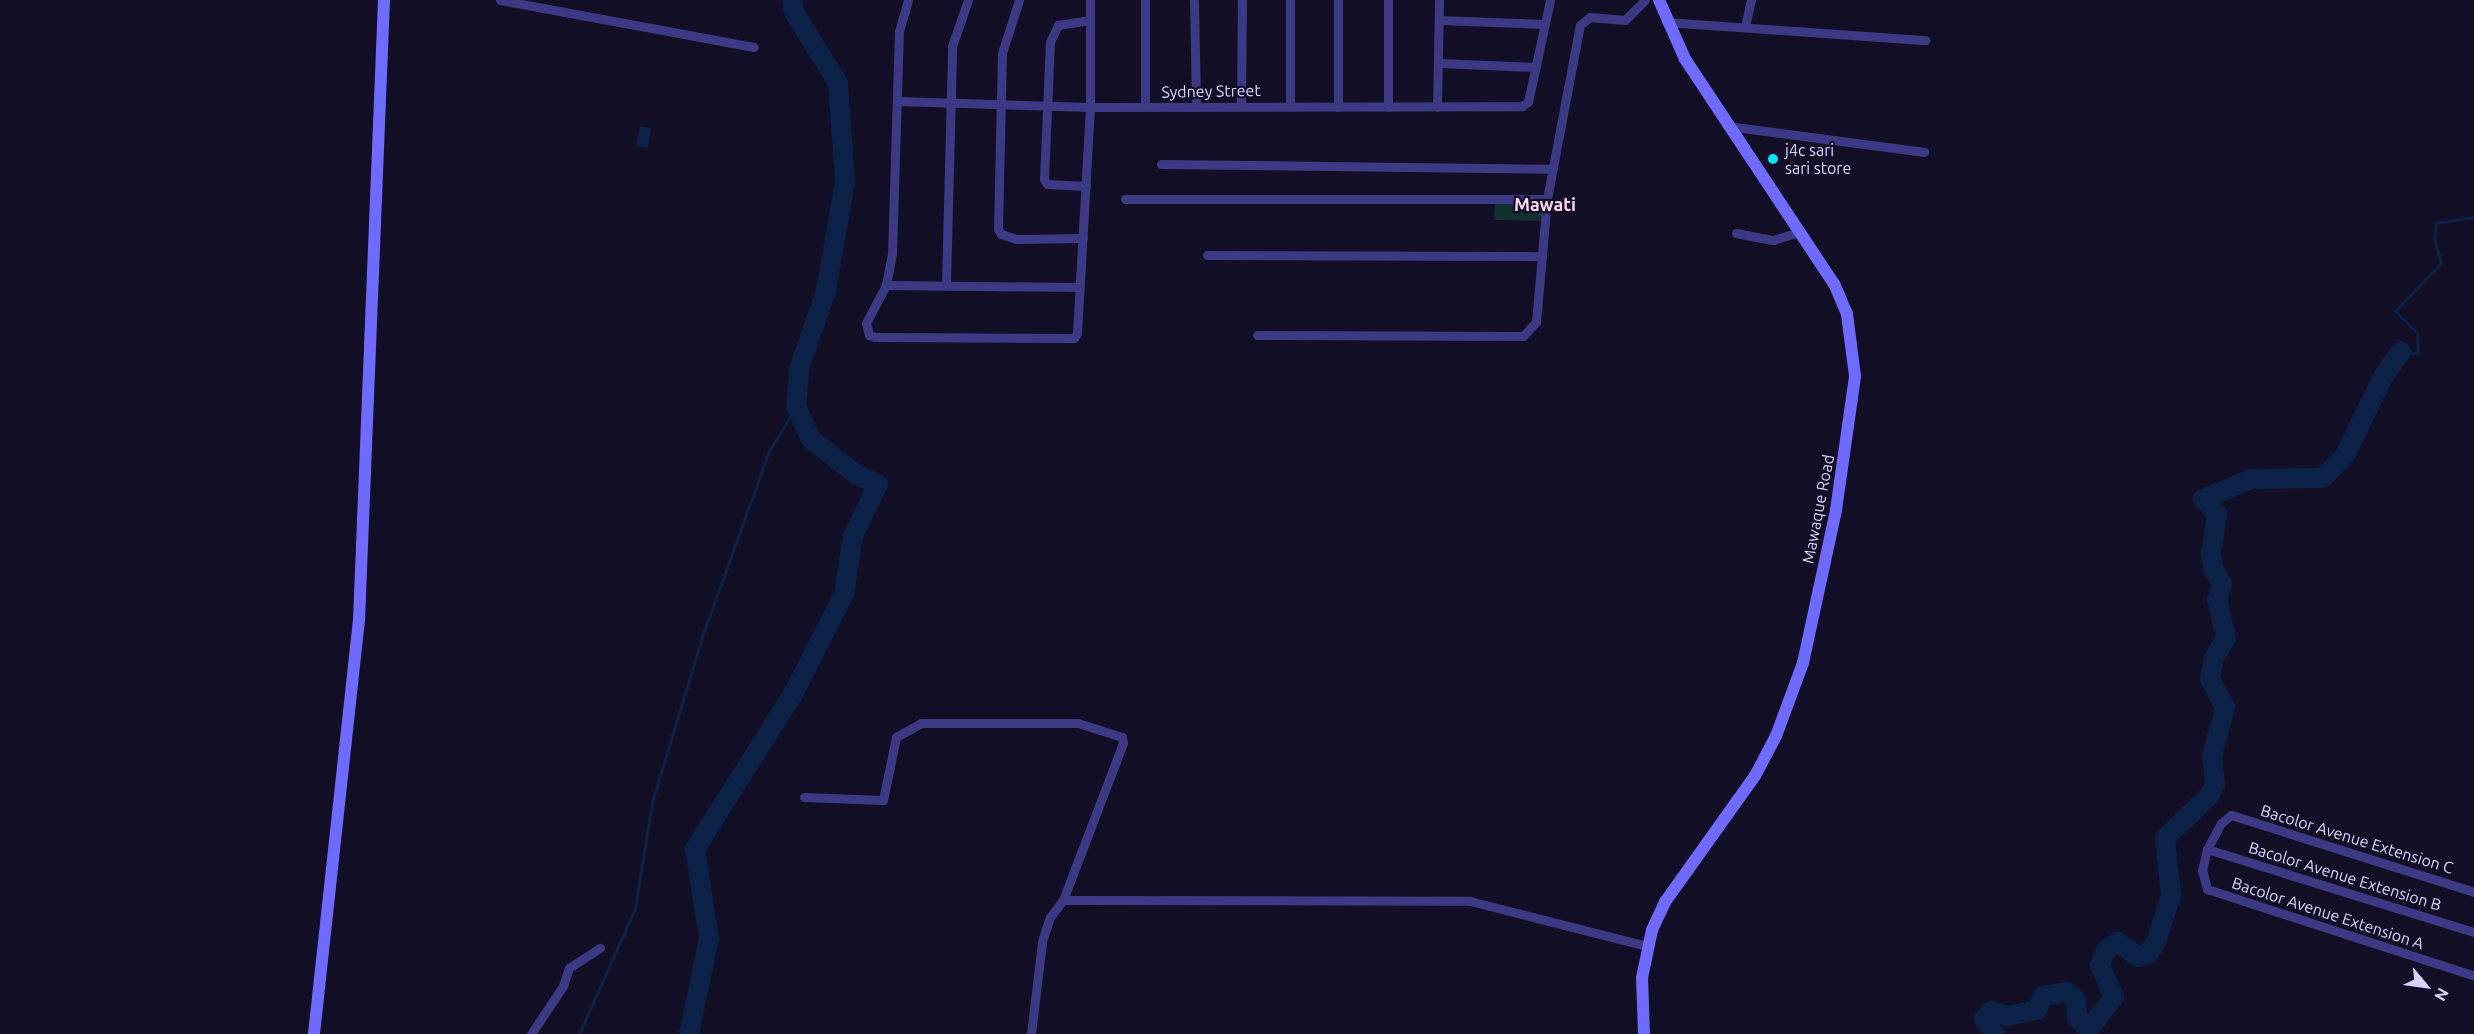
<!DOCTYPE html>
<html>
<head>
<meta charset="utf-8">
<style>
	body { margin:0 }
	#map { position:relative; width:2474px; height:1034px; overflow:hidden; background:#130f26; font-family:Ubuntu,sans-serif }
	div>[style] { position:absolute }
	.green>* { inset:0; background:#12302f }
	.water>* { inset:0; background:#0c2248 }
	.stream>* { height:3px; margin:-1.5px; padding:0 1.5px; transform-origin:1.5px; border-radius:1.5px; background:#0c2248 }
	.river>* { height:20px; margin:-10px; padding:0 10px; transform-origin:10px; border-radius:10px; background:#0c2248 }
	.street>* { height:9px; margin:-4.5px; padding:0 4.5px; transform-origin:4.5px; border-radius:4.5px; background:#3d3a85 }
	.secondary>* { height:12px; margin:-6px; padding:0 6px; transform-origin:6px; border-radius:6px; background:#6f6bff }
	.dots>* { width:16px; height:16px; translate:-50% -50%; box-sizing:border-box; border:3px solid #130f26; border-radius:50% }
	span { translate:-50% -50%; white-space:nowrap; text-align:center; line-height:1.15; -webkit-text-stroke:4.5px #130f26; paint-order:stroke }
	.street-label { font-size:16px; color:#d9d4ff }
	.poi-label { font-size:16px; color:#d9d4ff }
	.left { translate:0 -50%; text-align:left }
	.neighbourhood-label { font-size:18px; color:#ffd6f0; font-weight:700 }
	.north { position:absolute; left:2396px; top:956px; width:60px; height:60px; -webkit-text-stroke:4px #130f26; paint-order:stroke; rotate:119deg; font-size:16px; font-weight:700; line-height:24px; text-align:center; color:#d9d4ff }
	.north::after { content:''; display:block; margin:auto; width:21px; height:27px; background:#d9d4ff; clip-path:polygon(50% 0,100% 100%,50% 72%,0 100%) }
</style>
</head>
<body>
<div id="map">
	<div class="green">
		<i style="clip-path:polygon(1495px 202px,1543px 203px,1542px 221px,1494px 220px)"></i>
	</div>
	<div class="water">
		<i style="clip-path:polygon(640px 126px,651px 128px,648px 148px,636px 146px)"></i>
	</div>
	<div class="stream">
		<i style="left:2401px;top:352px;width:17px;rotate:7deg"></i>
		<i style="left:2418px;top:354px;width:21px;rotate:-93deg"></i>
		<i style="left:2417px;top:333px;width:31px;rotate:-135deg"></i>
		<i style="left:2395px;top:311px;width:66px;rotate:-46.2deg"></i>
		<i style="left:2441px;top:263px;width:25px;rotate:-106deg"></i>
		<i style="left:2434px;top:239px;width:16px;rotate:-83deg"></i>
		<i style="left:2436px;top:223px;width:38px;rotate:-9deg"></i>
		<i style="left:579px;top:1034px;width:138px;rotate:-66deg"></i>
		<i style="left:635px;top:908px;width:107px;rotate:-80.9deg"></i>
		<i style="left:652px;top:802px;width:176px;rotate:-73.1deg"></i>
		<i style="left:703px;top:634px;width:192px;rotate:-70.2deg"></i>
		<i style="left:768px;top:453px;width:54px;rotate:-58.7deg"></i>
	</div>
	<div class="river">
		<i style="left:689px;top:1034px;width:97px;rotate:-78.1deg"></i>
		<i style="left:709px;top:939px;width:91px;rotate:-98.8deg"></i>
		<i style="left:695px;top:849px;width:183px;rotate:-57.7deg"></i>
		<i style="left:793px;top:694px;width:112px;rotate:-63deg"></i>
		<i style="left:844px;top:594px;width:59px;rotate:-81.2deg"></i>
		<i style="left:853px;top:536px;width:58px;rotate:-64.3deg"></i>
		<i style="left:878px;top:484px;width:23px;rotate:-157deg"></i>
		<i style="left:857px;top:475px;width:58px;rotate:-142deg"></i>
		<i style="left:811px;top:439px;width:35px;rotate:-115deg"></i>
		<i style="left:796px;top:407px;width:38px;rotate:-85deg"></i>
		<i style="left:799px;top:369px;width:83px;rotate:-70.9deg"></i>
		<i style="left:826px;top:291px;width:112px;rotate:-80.2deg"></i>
		<i style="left:845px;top:181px;width:98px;rotate:-94.1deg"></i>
		<i style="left:838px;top:83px;width:84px;rotate:-121.8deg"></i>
		<i style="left:794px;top:12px;width:12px;rotate:-99deg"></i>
		<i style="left:1995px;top:1034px;width:19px;rotate:-126deg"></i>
		<i style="left:1984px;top:1019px;width:11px;rotate:-49deg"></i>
		<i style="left:1991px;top:1011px;width:18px;rotate:16deg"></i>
		<i style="left:2008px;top:1016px;width:30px;rotate:-12deg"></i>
		<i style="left:2037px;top:1010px;width:15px;rotate:-67deg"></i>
		<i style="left:2043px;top:996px;width:24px;rotate:-9deg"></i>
		<i style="left:2067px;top:992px;width:12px;rotate:42deg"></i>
		<i style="left:2076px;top:1000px;width:17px;rotate:87deg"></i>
		<i style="left:2077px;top:1017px;width:13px;rotate:48deg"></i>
		<i style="left:2086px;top:1027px;width:6px;rotate:-18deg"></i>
		<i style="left:2092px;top:1025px;width:36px;rotate:-52deg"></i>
		<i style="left:2114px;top:997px;width:35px;rotate:-114deg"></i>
		<i style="left:2100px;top:965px;width:16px;rotate:-68deg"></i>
		<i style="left:2106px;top:950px;width:14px;rotate:-34deg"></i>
		<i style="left:2118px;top:942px;width:25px;rotate:37deg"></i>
		<i style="left:2138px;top:957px;width:12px;rotate:-20deg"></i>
		<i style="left:2149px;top:953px;width:16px;rotate:-60deg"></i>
		<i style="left:2157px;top:939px;width:46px;rotate:-72.3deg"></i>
		<i style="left:2171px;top:895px;width:57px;rotate:-96deg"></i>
		<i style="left:2165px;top:838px;width:62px;rotate:-43.7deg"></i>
		<i style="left:2210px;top:795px;width:12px;rotate:-66deg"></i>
		<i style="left:2215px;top:784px;width:28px;rotate:-96deg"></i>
		<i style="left:2212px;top:756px;width:51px;rotate:-75.1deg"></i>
		<i style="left:2225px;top:707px;width:32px;rotate:-118deg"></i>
		<i style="left:2210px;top:679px;width:21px;rotate:-79deg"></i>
		<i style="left:2214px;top:658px;width:23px;rotate:-59deg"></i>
		<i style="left:2226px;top:638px;width:39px;rotate:-103deg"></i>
		<i style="left:2217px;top:600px;width:17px;rotate:-73deg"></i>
		<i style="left:2222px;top:584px;width:17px;rotate:-121deg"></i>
		<i style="left:2213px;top:569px;width:16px;rotate:-97deg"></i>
		<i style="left:2211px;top:553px;width:39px;rotate:-81deg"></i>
		<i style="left:2217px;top:514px;width:21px;rotate:-133deg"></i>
		<i style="left:2203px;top:499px;width:52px;rotate:-22.6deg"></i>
		<i style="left:2251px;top:479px;width:72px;rotate:-0.8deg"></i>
		<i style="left:2323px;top:478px;width:32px;rotate:-46deg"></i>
		<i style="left:2345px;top:455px;width:89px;rotate:-64deg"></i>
		<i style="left:2384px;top:375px;width:29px;rotate:-54deg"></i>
	</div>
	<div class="street">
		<i style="left:500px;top:0;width:258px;rotate:10.5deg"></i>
		<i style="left:908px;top:0;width:32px;rotate:106deg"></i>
		<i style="left:899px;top:31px;width:223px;rotate:91.8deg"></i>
		<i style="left:892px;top:254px;width:32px;rotate:101deg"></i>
		<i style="left:886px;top:285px;width:43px;rotate:117.8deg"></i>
		<i style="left:866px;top:323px;width:12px;rotate:76deg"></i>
		<i style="left:869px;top:335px;width:6px;rotate:18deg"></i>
		<i style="left:875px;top:337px;width:199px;rotate:0.3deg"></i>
		<i style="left:1074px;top:338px;width:6px;rotate:-59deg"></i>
		<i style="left:1077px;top:333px;width:226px;rotate:-86.7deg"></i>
		<i style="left:1090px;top:107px;width:107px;rotate:-90deg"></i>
		<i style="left:1019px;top:0;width:56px;rotate:107.8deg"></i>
		<i style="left:1002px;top:53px;width:176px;rotate:91.3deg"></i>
		<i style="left:998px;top:229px;width:6px;rotate:59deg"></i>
		<i style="left:1001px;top:234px;width:16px;rotate:18deg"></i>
		<i style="left:1016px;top:239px;width:67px;rotate:-0.9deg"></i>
		<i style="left:1194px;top:0;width:105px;rotate:88.9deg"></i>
		<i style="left:1388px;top:0;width:107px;rotate:90deg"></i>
		<i style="left:1439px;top:20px;width:105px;rotate:2.2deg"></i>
		<i style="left:1666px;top:22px;width:260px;rotate:4deg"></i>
		<i style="left:1745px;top:26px;width:27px;rotate:-77deg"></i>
		<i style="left:1439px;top:63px;width:97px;rotate:2.4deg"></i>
		<i style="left:897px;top:101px;width:193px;rotate:1.8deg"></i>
		<i style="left:1090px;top:107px;width:432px;rotate:-0.1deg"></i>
		<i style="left:1522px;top:106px;width:7px;rotate:-34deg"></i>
		<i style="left:1528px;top:102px;width:104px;rotate:-77.8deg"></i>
		<i style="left:1241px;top:106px;width:106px;rotate:-89.5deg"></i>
		<i style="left:1290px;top:106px;width:106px;rotate:-90deg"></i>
		<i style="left:1145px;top:107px;width:107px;rotate:-90deg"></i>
		<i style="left:1338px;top:107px;width:107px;rotate:-90deg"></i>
		<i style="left:1437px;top:107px;width:107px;rotate:-88.9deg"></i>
		<i style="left:1727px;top:126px;width:199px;rotate:7.5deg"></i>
		<i style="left:1161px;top:164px;width:390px;rotate:0.7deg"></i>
		<i style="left:1086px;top:186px;width:39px;rotate:-177deg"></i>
		<i style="left:1047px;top:184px;width:6px;rotate:-121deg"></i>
		<i style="left:1044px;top:179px;width:137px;rotate:-87.5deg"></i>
		<i style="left:1050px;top:42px;width:19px;rotate:-65deg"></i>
		<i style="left:1058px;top:25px;width:32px;rotate:-9deg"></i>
		<i style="left:1125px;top:199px;width:422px"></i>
		<i style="left:1547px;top:199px;width:177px;rotate:-79.3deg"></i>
		<i style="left:1580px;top:25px;width:13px;rotate:-39deg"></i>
		<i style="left:1590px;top:17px;width:35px;rotate:5deg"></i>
		<i style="left:1625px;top:20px;width:28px;rotate:-45deg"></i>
		<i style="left:1736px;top:233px;width:38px;rotate:11deg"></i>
		<i style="left:1773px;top:240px;width:28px;rotate:-17deg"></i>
		<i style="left:1207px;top:255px;width:335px;rotate:0.2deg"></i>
		<i style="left:946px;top:283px;width:237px;rotate:-88.5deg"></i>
		<i style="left:952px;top:46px;width:49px;rotate:-70.8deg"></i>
		<i style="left:886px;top:285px;width:193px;rotate:0.6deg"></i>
		<i style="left:1257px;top:335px;width:266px;rotate:0.2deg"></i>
		<i style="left:1523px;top:336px;width:19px;rotate:-47deg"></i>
		<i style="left:1536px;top:322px;width:123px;rotate:-84.9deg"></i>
		<i style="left:804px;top:797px;width:79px;rotate:2.2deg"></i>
		<i style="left:883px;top:800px;width:64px;rotate:-78.3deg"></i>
		<i style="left:896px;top:737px;width:29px;rotate:-29deg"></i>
		<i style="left:921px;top:723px;width:157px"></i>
		<i style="left:1078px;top:723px;width:46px;rotate:17.7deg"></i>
		<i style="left:1122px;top:737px;width:6px;rotate:81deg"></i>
		<i style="left:1123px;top:743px;width:168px;rotate:110.9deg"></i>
		<i style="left:1063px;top:900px;width:21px;rotate:127deg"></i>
		<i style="left:1050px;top:917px;width:26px;rotate:108deg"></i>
		<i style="left:1042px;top:942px;width:93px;rotate:96.8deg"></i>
		<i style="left:2207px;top:849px;width:280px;rotate:17.3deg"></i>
		<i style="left:2474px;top:892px;width:255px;rotate:-162.4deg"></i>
		<i style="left:2231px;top:815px;width:13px;rotate:141deg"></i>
		<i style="left:2221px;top:823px;width:30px;rotate:118deg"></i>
		<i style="left:2207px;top:849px;width:22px;rotate:103deg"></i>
		<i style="left:2202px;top:870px;width:20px;rotate:75deg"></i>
		<i style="left:2207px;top:889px;width:281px;rotate:18deg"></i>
		<i style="left:1063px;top:900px;width:407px;rotate:0.1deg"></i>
		<i style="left:1470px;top:901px;width:183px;rotate:14.3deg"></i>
		<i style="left:531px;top:1034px;width:58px;rotate:-56.3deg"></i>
		<i style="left:563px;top:986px;width:19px;rotate:-72deg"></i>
		<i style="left:569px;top:968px;width:37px;rotate:-33deg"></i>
	</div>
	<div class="secondary">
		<i style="left:314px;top:1034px;width:416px;rotate:-83.8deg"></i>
		<i style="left:359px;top:620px;width:621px;rotate:-87.69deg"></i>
		<i style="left:1644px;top:1034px;width:56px;rotate:-92deg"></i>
		<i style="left:1642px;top:978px;width:49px;rotate:-78.2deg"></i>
		<i style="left:1652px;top:930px;width:31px;rotate:-65deg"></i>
		<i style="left:1665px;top:902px;width:155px;rotate:-54.5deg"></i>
		<i style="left:1755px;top:776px;width:45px;rotate:-62.3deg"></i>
		<i style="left:1776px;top:736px;width:78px;rotate:-69.7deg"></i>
		<i style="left:1803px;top:663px;width:157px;rotate:-77.8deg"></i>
		<i style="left:1836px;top:510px;width:135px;rotate:-81.9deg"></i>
		<i style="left:1855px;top:376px;width:63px;rotate:-97.4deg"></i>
		<i style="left:1847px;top:314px;width:33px;rotate:-113deg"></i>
		<i style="left:1834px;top:284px;width:270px;rotate:-123.5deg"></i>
		<i style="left:1685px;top:59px;width:64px;rotate:-113.8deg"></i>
	</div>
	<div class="dots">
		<i style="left:1773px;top:159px;background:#00e5ff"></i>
	</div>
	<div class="street-label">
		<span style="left:1211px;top:91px;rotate:-1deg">Sydney Street</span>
		<span style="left:1818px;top:509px;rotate:-79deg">Mawaque Road</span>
		<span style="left:2357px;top:839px;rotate:17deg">Bacolor Avenue Extension C</span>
		<span style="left:2345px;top:876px;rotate:17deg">Bacolor Avenue Extension B</span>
		<span style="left:2328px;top:913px;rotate:18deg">Bacolor Avenue Extension A</span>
	</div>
	<div class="poi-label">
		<span class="left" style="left:1785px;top:159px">j4c sari<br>sari store</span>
	</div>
	<div class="neighbourhood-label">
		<span style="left:1545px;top:204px">Mawati</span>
	</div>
	<div class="north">N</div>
</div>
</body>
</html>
